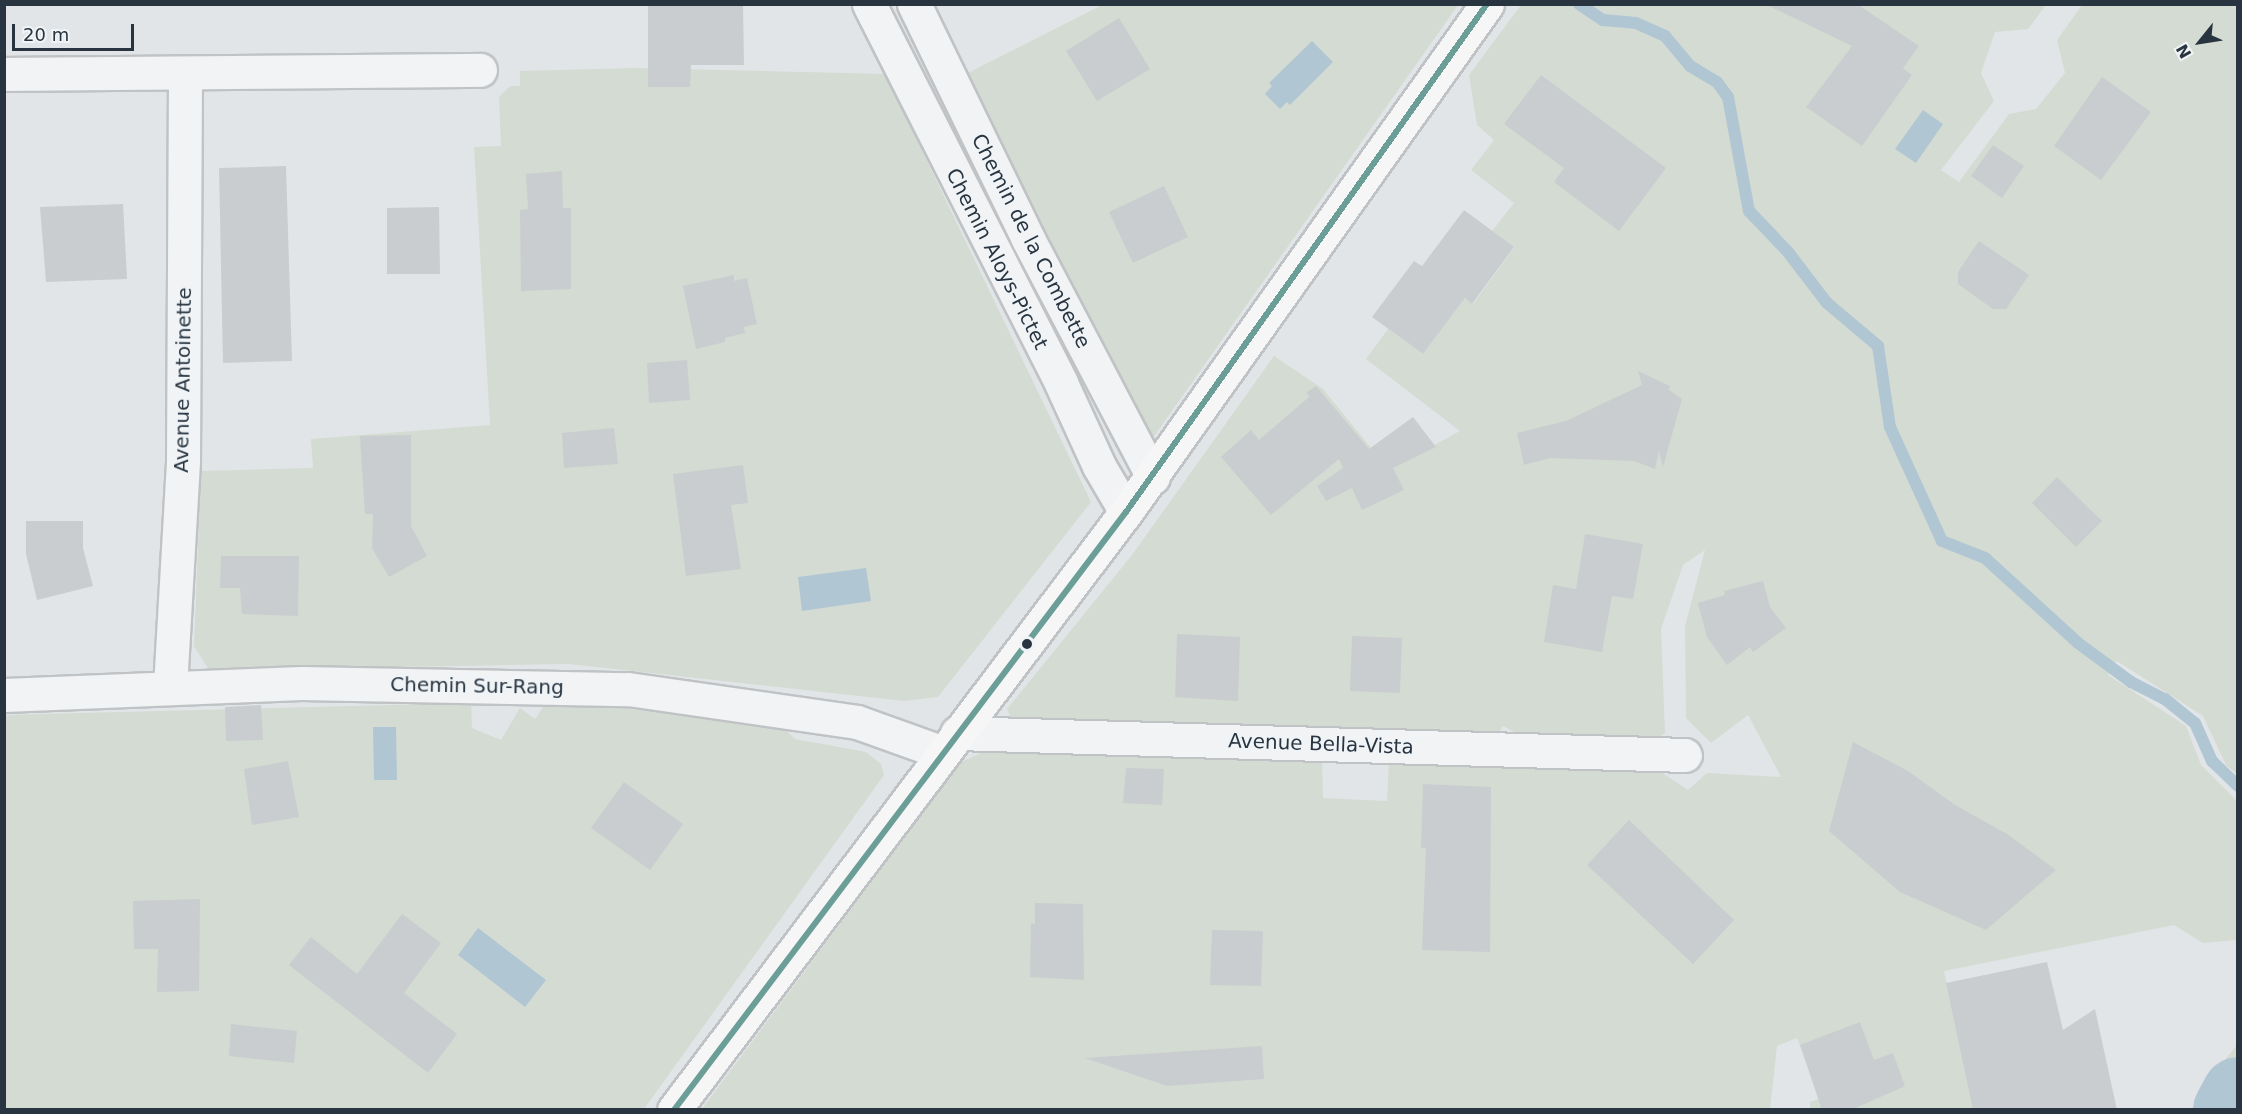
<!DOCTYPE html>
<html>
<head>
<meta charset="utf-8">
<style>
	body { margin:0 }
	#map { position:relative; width:2242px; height:1114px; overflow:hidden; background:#e2e5e7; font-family:"DejaVu Sans",sans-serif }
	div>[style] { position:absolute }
	.green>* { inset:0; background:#d4dbd2 }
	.water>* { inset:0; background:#b0c6d3 }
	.stream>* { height:12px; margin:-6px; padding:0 6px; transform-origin:6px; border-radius:6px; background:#b0c6d3 }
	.river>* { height:72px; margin:-36px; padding:0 36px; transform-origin:36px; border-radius:36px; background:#b0c6d3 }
	.building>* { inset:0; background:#cacdcf }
	.roads { filter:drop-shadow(2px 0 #c0c3c5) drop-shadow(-2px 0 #c0c3c5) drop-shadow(0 2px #c0c3c5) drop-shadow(0 -2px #c0c3c5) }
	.street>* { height:33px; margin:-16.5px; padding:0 16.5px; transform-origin:16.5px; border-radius:16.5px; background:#f1f3f4 }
	.secondary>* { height:33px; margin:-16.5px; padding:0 16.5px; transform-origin:16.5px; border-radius:16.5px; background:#f6f6f6 }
	.bus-1>* { height:6px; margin:-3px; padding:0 3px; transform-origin:3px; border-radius:3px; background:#6c9e98 }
	.dots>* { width:16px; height:16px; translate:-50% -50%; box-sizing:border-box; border:3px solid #f0f4f7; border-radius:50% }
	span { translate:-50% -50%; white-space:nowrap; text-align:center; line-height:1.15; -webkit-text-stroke:4.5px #f0f4f7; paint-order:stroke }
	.street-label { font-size:20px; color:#283541 }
	.frame { position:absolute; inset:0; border:6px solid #283541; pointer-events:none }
	.north { position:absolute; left:2170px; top:12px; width:60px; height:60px; -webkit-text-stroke:4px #f0f4f7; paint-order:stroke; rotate:240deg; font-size:16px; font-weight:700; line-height:24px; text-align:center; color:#283541 }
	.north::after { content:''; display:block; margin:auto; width:21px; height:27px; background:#283541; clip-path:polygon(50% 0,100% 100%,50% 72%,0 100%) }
	.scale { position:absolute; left:12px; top:24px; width:122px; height:27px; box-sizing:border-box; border:3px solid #283541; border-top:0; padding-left:8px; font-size:18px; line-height:21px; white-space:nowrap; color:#283541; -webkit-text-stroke:4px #f0f4f7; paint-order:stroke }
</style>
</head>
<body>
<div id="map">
	<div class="green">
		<i style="clip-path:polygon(1102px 5px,1458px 5px,1150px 442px,1029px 207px,966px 74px)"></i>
		<i style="clip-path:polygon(1521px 5px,2046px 5px,2028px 29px,1995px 32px,1981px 73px,1994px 101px,1941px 170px,1959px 182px,2009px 114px,2036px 109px,2065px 73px,2057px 40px,2082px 5px,2237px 5px,2237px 774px,2226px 765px,2203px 716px,2117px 661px,2108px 675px,2186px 726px,2201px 765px,2237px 801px,2237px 940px,2203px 943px,2174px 925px,1944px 971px,1973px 1109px,1810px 1109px,1810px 1102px,1834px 1093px,1807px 1064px,1797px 1038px,1777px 1046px,1770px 1109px,701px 1110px,961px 762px,1001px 744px,1322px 760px,1323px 798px,1387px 801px,1389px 760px,1655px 768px,1688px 790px,1707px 773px,1781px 777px,1748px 715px,1711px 743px,1686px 718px,1685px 626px,1705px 550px,1683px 565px,1661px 629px,1665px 733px,1649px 744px,1533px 742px,1503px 726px,1496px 736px,1012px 721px,1007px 709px,1132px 555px,1274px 356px,1323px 389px,1389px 470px,1460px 431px,1366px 359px,1388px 329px,1423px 354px,1465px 298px,1473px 304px,1514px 248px,1492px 231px,1514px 203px,1471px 170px,1494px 140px,1477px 125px,1469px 75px)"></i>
		<i style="clip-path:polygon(633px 68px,885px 74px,1091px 502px,938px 697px,904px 701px,569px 664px,209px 670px,194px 646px,201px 471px,313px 468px,311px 439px,490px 425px,474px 147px,501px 146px,499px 97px,510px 86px,520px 86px,520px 71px)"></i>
		<i style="clip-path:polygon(548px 700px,782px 726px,795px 739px,866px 752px,881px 764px,884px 775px,644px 1109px,5px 1109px,4px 715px,471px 703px,472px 728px,501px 740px,520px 708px,535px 719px)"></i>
		<i style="clip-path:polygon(2237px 1045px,2237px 1109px,2198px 1109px,2198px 1100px,2209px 1079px)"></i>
	</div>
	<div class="water">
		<i style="clip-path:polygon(1312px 41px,1333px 62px,1290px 105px,1287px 102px,1280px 109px,1265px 94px,1272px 86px,1269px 83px)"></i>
		<i style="clip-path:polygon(1923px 110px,1943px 124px,1916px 163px,1895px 149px)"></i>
		<i style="clip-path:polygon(866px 568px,871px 601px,802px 611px,798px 577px)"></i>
		<i style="clip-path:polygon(373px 727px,396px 727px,397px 780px,374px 780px)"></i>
		<i style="clip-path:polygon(478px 928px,546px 980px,525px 1007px,458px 955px)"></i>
	</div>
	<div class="stream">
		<i style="left:1579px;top:4px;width:29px;rotate:34deg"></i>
		<i style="left:1603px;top:20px;width:33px;rotate:5deg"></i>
		<i style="left:1636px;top:23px;width:32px;rotate:24deg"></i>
		<i style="left:1665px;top:36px;width:39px;rotate:50deg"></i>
		<i style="left:1690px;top:66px;width:31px;rotate:31deg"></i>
		<i style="left:1717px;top:82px;width:19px;rotate:54deg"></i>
		<i style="left:1728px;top:97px;width:116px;rotate:79.6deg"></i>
		<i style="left:1749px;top:211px;width:57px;rotate:46.4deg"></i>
		<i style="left:1788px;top:252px;width:64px;rotate:52.6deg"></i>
		<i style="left:1827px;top:303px;width:67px;rotate:40.1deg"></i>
		<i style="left:1878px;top:346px;width:82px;rotate:81.6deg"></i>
		<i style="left:1890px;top:427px;width:125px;rotate:65.5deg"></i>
		<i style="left:1942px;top:541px;width:46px;rotate:21.6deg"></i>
		<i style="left:1985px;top:558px;width:126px;rotate:42.4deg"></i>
		<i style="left:2078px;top:643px;width:66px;rotate:36.3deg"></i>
		<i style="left:2131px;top:682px;width:38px;rotate:27deg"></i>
		<i style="left:2165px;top:699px;width:38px;rotate:39deg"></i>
		<i style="left:2195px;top:723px;width:42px;rotate:65.9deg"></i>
		<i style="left:2212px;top:761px;width:36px;rotate:44deg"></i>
	</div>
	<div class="river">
		<i style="left:2229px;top:1110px;width:19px;rotate:-62deg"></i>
	</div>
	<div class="building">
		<i style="clip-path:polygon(648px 4px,743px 4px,744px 65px,691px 65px,690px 87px,648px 87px)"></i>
		<i style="clip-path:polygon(1765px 4px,1857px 4px,1919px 46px,1903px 68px,1912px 75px,1862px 146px,1806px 107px,1852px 46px)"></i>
		<i style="clip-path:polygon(1119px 18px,1150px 69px,1097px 101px,1066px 51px)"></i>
		<i style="clip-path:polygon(1541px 75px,1666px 168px,1619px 231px,1554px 182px,1564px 168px,1504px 124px)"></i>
		<i style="clip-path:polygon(2102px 77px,2151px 112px,2101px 180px,2054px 146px)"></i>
		<i style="clip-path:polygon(1993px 145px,2024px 166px,2002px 198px,1971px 176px)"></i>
		<i style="clip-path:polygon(286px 166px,292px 361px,223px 363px,219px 168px)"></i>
		<i style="clip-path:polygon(562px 171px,563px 208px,571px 208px,571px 289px,521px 291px,520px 210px,528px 209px,526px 174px)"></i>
		<i style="clip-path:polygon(1164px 186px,1188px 237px,1133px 263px,1109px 212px)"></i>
		<i style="clip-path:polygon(123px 204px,127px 279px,46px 282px,40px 207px)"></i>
		<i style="clip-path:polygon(439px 207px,440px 274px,387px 274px,387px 208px)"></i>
		<i style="clip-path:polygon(1464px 210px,1514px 247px,1472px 304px,1465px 298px,1423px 354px,1372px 317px,1414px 261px,1422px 266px)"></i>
		<i style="clip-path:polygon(1979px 241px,2029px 275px,2006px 309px,1993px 309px,1958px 284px,1958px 272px)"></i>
		<i style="clip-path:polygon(734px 275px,734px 281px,747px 278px,757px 324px,744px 327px,745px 333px,725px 338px,725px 342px,696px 349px,683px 286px)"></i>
		<i style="clip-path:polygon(687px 360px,690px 400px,649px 403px,647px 363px)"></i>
		<i style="clip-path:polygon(1638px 371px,1670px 386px,1669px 390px,1682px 399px,1663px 467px,1659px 451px,1655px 469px,1634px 461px,1550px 458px,1524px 465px,1517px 433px,1566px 421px,1642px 385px)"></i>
		<i style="clip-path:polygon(1316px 386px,1369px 449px,1413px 417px,1436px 447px,1393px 468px,1404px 490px,1362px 510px,1352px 488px,1326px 501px,1317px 486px,1343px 468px,1339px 459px,1271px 515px,1221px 457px,1251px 430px,1259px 440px,1309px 397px,1307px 392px)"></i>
		<i style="clip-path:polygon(614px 428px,618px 464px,564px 468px,562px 433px)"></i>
		<i style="clip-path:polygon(411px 435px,411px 526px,427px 556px,389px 577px,372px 548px,373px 514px,365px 514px,360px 436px)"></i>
		<i style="clip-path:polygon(743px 465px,748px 503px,731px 505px,741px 569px,686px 576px,673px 474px)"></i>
		<i style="clip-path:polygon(2057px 477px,2102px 521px,2076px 547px,2032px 503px)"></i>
		<i style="clip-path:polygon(26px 521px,83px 521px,83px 548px,93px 586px,37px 600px,26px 554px)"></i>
		<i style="clip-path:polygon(1585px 534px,1643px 544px,1633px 599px,1612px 596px,1602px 652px,1544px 642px,1553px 585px,1576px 589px)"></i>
		<i style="clip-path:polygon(221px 556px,299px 556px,298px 616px,242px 614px,240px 588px,220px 588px)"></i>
		<i style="clip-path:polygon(1763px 581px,1770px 607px,1786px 628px,1753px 652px,1750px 647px,1727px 665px,1707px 637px,1698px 603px,1725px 595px,1724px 591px)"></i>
		<i style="clip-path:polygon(1177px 634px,1240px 637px,1238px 701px,1175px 697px)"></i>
		<i style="clip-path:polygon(1352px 636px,1402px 638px,1400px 693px,1350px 691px)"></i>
		<i style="clip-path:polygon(261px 705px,263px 740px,226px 741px,225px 707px)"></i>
		<i style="clip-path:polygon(1853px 742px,1908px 771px,1955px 805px,2007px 834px,2056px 870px,1986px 930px,1900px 892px,1829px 831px)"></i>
		<i style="clip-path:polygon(288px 761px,299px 817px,252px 825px,244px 769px)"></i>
		<i style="clip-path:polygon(1126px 768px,1164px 769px,1162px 805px,1123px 803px)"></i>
		<i style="clip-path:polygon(624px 782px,683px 824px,650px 870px,591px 828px)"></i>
		<i style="clip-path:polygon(1423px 784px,1491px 787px,1490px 952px,1422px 950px,1426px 848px,1421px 848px)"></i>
		<i style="clip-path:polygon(1629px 820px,1734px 920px,1693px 964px,1587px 865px)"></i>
		<i style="clip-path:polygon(200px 899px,199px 991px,157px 992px,158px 949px,134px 949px,133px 901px)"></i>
		<i style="clip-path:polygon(1035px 903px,1083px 904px,1084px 980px,1030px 977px,1031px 923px,1035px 924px)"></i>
		<i style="clip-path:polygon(402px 914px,441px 943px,404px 993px,457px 1034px,428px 1073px,289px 965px,311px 937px,357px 974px)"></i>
		<i style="clip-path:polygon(1212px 930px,1263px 931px,1261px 986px,1210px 985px)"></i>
		<i style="clip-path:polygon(2047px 962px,2063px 1030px,2095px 1009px,2117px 1110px,1973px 1110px,1946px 983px)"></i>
		<i style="clip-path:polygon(1860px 1022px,1874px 1060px,1893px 1053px,1905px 1086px,1851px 1110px,1822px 1110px,1800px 1045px)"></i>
		<i style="clip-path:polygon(231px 1024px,297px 1031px,294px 1063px,229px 1056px)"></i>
		<i style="clip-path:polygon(1262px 1046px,1264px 1079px,1167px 1086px,1085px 1058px)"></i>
	</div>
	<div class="roads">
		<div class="street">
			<i style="left:869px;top:4px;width:425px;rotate:63.1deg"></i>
			<i style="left:1061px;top:383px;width:91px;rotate:65.4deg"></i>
			<i style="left:1099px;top:466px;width:53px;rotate:59.6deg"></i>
			<i style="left:914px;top:4px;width:261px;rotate:64.1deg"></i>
			<i style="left:1028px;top:239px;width:269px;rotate:62.3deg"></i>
			<i style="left:4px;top:74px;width:476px;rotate:-0.5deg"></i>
			<i style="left:170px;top:687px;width:227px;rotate:-86.7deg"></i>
			<i style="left:183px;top:460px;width:387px;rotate:-89.7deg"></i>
			<i style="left:4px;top:695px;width:297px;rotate:-2.3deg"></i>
			<i style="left:301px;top:683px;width:327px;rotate:1.1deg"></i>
			<i style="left:628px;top:689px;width:231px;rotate:8.2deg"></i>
			<i style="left:857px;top:722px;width:89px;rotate:19.7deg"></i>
			<i style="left:957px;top:733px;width:728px;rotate:1.73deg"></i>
		</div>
		<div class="secondary">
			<i style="left:674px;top:1110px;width:750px;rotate:-52.92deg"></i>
			<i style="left:1126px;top:512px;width:623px;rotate:-54.6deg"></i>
		</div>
	</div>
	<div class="bus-1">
		<i style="left:674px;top:1110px;width:750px;rotate:-52.92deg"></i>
		<i style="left:1126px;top:512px;width:623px;rotate:-54.6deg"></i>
	</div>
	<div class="dots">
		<i style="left:1027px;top:644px;background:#283541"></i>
	</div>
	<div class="street-label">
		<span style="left:1031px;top:241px;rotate:63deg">Chemin de la Combette</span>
		<span style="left:997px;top:259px;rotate:63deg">Chemin Aloys-Pictet</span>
		<span style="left:183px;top:380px;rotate:-89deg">Avenue Antoinette</span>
		<span style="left:477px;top:686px;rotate:1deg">Chemin Sur-Rang</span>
		<span style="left:1321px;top:744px;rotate:2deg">Avenue Bella-Vista</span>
	</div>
	<div class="frame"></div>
	<div class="north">N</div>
	<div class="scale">20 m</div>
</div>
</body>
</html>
